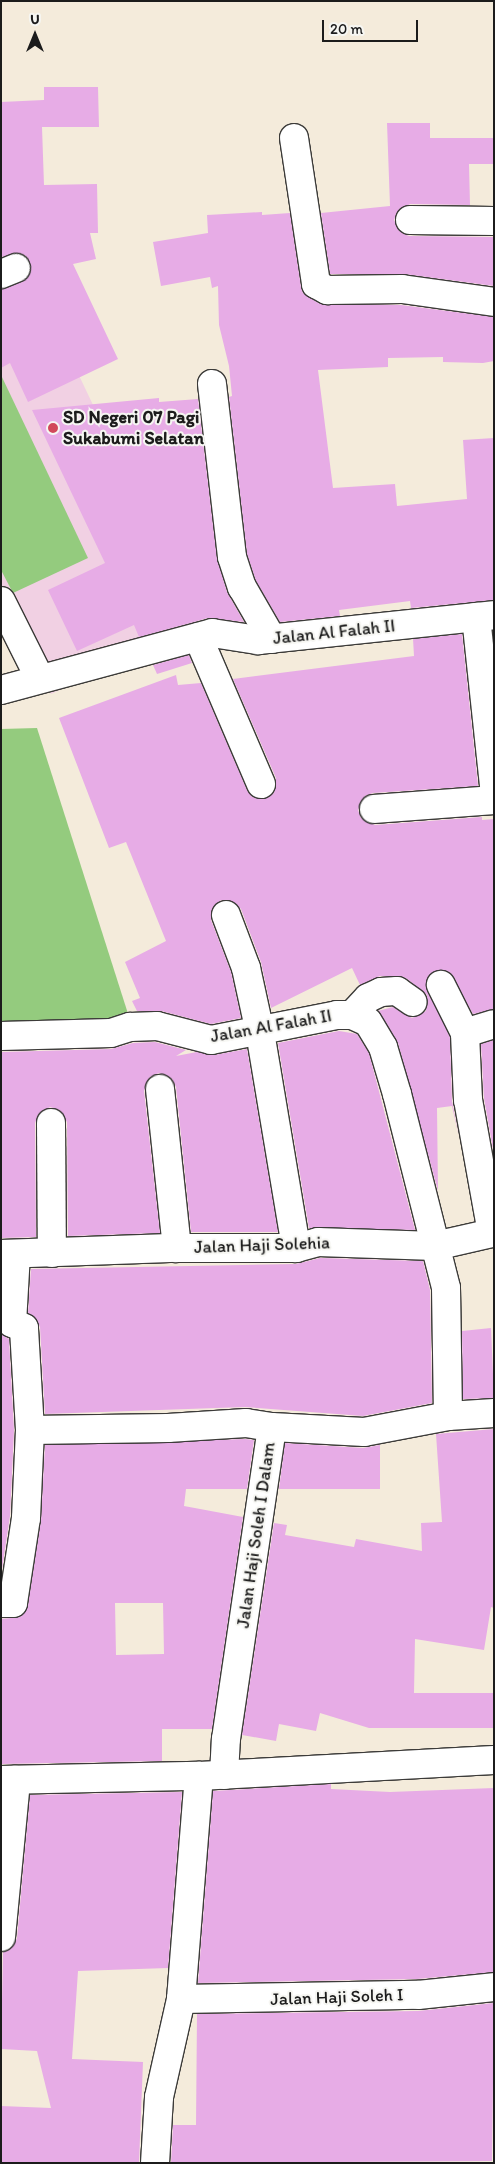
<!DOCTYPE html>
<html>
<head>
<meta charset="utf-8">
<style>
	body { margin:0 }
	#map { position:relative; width:495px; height:2164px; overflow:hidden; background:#f4ebdb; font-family:Itim,sans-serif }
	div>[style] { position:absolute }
	.built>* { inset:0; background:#f1d0e3 }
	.green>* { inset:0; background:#94cb7e }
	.building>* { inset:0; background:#e7ace6 }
	.roads { filter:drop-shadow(1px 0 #3c3b39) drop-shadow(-1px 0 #3c3b39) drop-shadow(0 1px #3c3b39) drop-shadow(0 -1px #3c3b39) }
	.minor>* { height:28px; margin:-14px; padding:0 14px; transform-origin:14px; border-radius:14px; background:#fff }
	.tertiary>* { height:28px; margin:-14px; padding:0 14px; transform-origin:14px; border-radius:14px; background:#fff }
	.dots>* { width:14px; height:14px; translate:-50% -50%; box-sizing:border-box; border:2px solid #f6f6f2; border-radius:50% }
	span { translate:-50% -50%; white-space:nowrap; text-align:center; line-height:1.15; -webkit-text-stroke:4px #f6f6f2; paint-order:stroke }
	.poi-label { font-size:18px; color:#1c1c1c; font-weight:700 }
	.left { translate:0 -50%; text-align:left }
	.street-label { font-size:18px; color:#1c1c1c }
	.frame { position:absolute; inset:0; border:2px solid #1c1c1c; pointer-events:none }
	.north { position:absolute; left:10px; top:10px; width:50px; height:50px; -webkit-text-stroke:4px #f6f6f2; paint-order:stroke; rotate:0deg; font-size:14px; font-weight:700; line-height:20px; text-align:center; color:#1c1c1c }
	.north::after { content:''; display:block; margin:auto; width:18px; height:22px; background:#1c1c1c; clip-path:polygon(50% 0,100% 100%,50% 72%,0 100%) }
	.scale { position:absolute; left:322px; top:20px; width:96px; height:22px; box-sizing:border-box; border:2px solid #1c1c1c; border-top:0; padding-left:6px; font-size:15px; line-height:18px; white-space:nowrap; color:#1c1c1c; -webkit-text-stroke:4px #f6f6f2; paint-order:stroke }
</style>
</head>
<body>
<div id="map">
	<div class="built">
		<i style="clip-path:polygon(22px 256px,198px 625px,51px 694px,1px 591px,1px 266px)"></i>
	</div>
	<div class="green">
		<i style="clip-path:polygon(1px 375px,88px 558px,13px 593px,1px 570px)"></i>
		<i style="clip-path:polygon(37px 728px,130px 1020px,1px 1025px,1px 729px)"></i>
	</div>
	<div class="building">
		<i style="clip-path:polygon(44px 87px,98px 87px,99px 127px,42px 127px,44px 185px,97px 184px,98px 233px,90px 233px,96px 259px,73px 264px,118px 359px,28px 402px,10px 363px,1px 368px,1px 289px,22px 282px,31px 270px,26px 256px,19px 253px,1px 257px,1px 102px,44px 100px)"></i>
		<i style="clip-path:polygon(387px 123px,430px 123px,430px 138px,494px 138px,494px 164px,469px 164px,470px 205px,410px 204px,397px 212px,394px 220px,402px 233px,409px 236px,494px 237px,494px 286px,404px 274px,330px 274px,321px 213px,390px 206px)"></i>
		<i style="clip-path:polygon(262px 212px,262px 215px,290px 213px,301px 287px,303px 293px,320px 304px,401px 305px,494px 317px,494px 361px,483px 363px,443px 362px,443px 357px,388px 358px,388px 367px,318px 370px,333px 488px,395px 484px,397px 506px,467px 499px,463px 440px,494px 438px,494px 600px,411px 608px,410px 601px,339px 610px,340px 616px,280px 622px,256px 581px,247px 554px,229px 397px,232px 396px,229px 366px,219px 325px,218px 286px,212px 288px,210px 277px,161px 286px,153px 242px,208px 233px,207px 215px)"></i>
		<i style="clip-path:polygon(159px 398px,159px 402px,198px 399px,217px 559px,227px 592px,244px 622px,208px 618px,139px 637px,134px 625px,77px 651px,48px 590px,105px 563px,32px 410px)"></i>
		<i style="clip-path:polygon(462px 634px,478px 786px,373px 793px,365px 796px,358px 810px,361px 818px,375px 825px,482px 817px,482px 820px,494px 819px,494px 1009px,473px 1014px,449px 972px,434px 971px,426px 984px,450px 1037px,452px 1101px,459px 1137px,452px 1106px,437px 1108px,438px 1191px,398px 1043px,378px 1011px,393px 1007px,412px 1018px,426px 1011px,427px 995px,406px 978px,380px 976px,360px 985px,352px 968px,271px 1008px,261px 962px,241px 909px,235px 903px,221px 900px,214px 906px,211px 920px,231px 972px,241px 1018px,211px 1024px,161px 1011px,137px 1011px,132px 1001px,140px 998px,125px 962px,166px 941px,126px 842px,109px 848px,59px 718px,176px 675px,178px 685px,201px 683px,247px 790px,252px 797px,267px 798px,274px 793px,276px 778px,233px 679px,414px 656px,413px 639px)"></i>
		<i style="clip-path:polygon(189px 655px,192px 663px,157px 674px,153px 665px)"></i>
		<i style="clip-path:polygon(339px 1031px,357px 1034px,369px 1053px,415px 1230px,309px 1228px,278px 1043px)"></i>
		<i style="clip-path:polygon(494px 1040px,494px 1155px,484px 1098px,481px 1044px)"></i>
		<i style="clip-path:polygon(155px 1042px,186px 1050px,176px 1056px,197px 1052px,214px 1055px,247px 1049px,278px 1232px,191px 1232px,176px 1087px,172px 1079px,159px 1073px,150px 1077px,144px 1091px,160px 1233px,68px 1236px,67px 1122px,59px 1110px,50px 1107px,38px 1115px,35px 1123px,36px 1237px,1px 1238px,1px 1052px,111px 1049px,133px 1043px)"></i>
		<i style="clip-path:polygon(320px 1258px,423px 1261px,430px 1290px,432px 1403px,363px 1416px,245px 1407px,45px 1414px,40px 1327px,36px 1319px,28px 1313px,31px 1269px,296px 1264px)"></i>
		<i style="clip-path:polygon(491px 1328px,494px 1398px,463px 1399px,462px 1331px)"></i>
		<i style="clip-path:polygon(1px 1334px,9px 1339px,14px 1430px,10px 1516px,1px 1576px)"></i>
		<i style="clip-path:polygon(494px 1429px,494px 1608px,491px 1607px,484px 1650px,415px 1639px,414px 1693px,494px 1693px,494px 1728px,369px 1728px,320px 1713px,316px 1731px,279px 1724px,276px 1741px,242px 1735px,274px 1523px,287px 1525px,285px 1535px,354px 1547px,356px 1539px,422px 1551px,421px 1523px,442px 1522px,436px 1434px)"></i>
		<i style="clip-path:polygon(evenodd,245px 1439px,254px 1440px,247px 1489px,186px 1489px,184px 1506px,243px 1517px,212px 1729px,162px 1729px,162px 1761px,1px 1764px,1px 1619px,20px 1617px,28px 1605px,41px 1520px,45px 1445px,245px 1439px,115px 1603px,163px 1603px,164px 1654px,116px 1655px,115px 1603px)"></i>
		<i style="clip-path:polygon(285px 1443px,363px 1448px,380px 1445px,380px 1489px,279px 1489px)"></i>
		<i style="clip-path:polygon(331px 1784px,331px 1789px,390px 1792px,494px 1788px,494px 1972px,417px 1979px,198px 1983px,213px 1791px)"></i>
		<i style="clip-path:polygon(182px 1792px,168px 1968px,78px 1971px,72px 2059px,143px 2062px,139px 2163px,1px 2163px,1px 2106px,51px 2108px,37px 2051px,1px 2049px,3px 1952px,13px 1946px,17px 1938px,30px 1795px)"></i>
		<i style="clip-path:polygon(494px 2003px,492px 2161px,171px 2163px,173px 2125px,196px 2125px,197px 2014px,418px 2011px)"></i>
	</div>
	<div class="roads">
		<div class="minor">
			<i style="left:294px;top:138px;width:148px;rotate:81.4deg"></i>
			<i style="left:316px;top:284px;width:13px;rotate:29deg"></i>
			<i style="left:327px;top:290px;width:75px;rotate:-0.8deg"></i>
			<i style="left:402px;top:289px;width:93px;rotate:8deg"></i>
			<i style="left:410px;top:220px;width:84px;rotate:0.7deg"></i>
			<i style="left:1px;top:274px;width:16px;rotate:-22deg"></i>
			<i style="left:212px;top:384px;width:174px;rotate:83.4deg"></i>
			<i style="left:232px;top:557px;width:32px;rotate:72deg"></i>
			<i style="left:242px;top:587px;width:60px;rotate:60deg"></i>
			<i style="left:1px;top:601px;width:87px;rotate:63.4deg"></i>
			<i style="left:476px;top:617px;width:170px;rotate:83.9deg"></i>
			<i style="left:198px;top:637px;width:160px;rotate:66.8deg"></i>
			<i style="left:1px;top:690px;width:219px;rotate:-15.1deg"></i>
			<i style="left:212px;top:633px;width:47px;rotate:8.7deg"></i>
			<i style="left:258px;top:640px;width:237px;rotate:-6deg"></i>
			<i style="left:374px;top:809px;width:120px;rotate:-4.3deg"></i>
			<i style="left:226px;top:915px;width:57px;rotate:69.3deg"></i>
			<i style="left:246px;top:968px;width:66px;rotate:77.7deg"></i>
			<i style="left:260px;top:1032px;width:219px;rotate:80.5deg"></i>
			<i style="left:352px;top:1015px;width:23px;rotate:-47deg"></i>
			<i style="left:368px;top:998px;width:14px;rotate:-25deg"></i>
			<i style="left:381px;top:992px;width:16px;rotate:-4deg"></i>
			<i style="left:397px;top:991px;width:19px;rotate:35deg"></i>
			<i style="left:465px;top:1033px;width:30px;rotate:-17deg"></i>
			<i style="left:1px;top:1036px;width:110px;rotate:-1.6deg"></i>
			<i style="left:111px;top:1033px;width:20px;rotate:-18deg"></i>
			<i style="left:130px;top:1027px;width:27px;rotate:-2deg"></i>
			<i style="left:157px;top:1026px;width:56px;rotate:14.5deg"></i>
			<i style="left:211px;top:1040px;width:128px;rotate:-11.2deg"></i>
			<i style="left:337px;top:1015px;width:15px"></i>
			<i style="left:352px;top:1015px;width:17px;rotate:24deg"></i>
			<i style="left:368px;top:1022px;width:29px;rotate:59deg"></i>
			<i style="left:383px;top:1047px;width:49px;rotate:73.4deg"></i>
			<i style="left:397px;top:1094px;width:200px;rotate:75.8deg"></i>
			<i style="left:446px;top:1288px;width:128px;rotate:89.1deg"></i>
			<i style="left:160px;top:1089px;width:160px;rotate:83.9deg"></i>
			<i style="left:51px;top:1123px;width:130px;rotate:89.6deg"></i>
			<i style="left:1px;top:1254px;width:176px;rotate:-2deg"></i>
			<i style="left:177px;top:1248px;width:119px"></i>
			<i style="left:296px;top:1248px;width:23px;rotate:-15deg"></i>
			<i style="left:318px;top:1242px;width:117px;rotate:2deg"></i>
			<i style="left:435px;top:1246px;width:58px;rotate:-12.8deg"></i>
			<i style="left:492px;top:1233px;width:135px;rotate:-100.2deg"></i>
			<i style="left:468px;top:1100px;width:67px;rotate:-92.6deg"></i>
			<i style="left:465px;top:1033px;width:54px;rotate:-116.6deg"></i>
			<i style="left:30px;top:1430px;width:138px;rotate:-0.8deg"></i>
			<i style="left:168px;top:1428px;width:78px;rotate:-3.7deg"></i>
			<i style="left:246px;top:1423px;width:26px;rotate:9deg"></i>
			<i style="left:272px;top:1427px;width:92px;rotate:3.1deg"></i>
			<i style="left:364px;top:1432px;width:86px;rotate:-10.8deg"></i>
			<i style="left:448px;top:1416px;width:46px;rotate:-3.7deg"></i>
			<i style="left:1px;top:1603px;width:12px"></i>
			<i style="left:13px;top:1603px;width:86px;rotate:-81.3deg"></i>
			<i style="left:26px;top:1518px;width:88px;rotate:-87.4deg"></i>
			<i style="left:30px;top:1430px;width:102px;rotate:-93.4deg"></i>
			<i style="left:24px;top:1328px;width:13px;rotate:-157deg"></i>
			<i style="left:12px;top:1323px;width:69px;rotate:-86.7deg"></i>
			<i style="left:224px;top:1775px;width:36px;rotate:-87deg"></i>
			<i style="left:226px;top:1739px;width:315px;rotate:-81.6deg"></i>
			<i style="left:1px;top:1937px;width:158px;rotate:-84.5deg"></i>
			<i style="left:181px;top:1999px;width:237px;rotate:-1deg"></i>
			<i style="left:418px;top:1995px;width:76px;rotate:-6deg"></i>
			<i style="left:155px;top:2163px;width:66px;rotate:-86.5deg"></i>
			<i style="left:159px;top:2097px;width:100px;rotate:-77.3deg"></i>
			<i style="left:181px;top:1999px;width:224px;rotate:-85.4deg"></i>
		</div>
		<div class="tertiary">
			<i style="left:1px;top:1780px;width:198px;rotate:-1.2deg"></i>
			<i style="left:199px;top:1776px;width:295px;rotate:-3.1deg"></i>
		</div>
	</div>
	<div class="dots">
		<i style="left:53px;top:428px;background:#d1495b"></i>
	</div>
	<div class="poi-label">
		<span class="left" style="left:63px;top:428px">SD Negeri 07 Pagi<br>Sukabumi Selatan</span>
	</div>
	<div class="street-label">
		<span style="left:334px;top:632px;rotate:-6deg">Jalan Al Falah II</span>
		<span style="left:271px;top:1026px;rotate:-10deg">Jalan Al Falah II</span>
		<span style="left:262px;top:1245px;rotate:-2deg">Jalan Haji Solehia</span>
		<span style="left:256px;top:1535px;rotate:-82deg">Jalan Haji Soleh I Dalam</span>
		<span style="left:337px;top:1997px;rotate:-2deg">Jalan Haji Soleh I</span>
	</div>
	<div class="frame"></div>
	<div class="north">U</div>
	<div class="scale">20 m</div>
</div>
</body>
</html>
